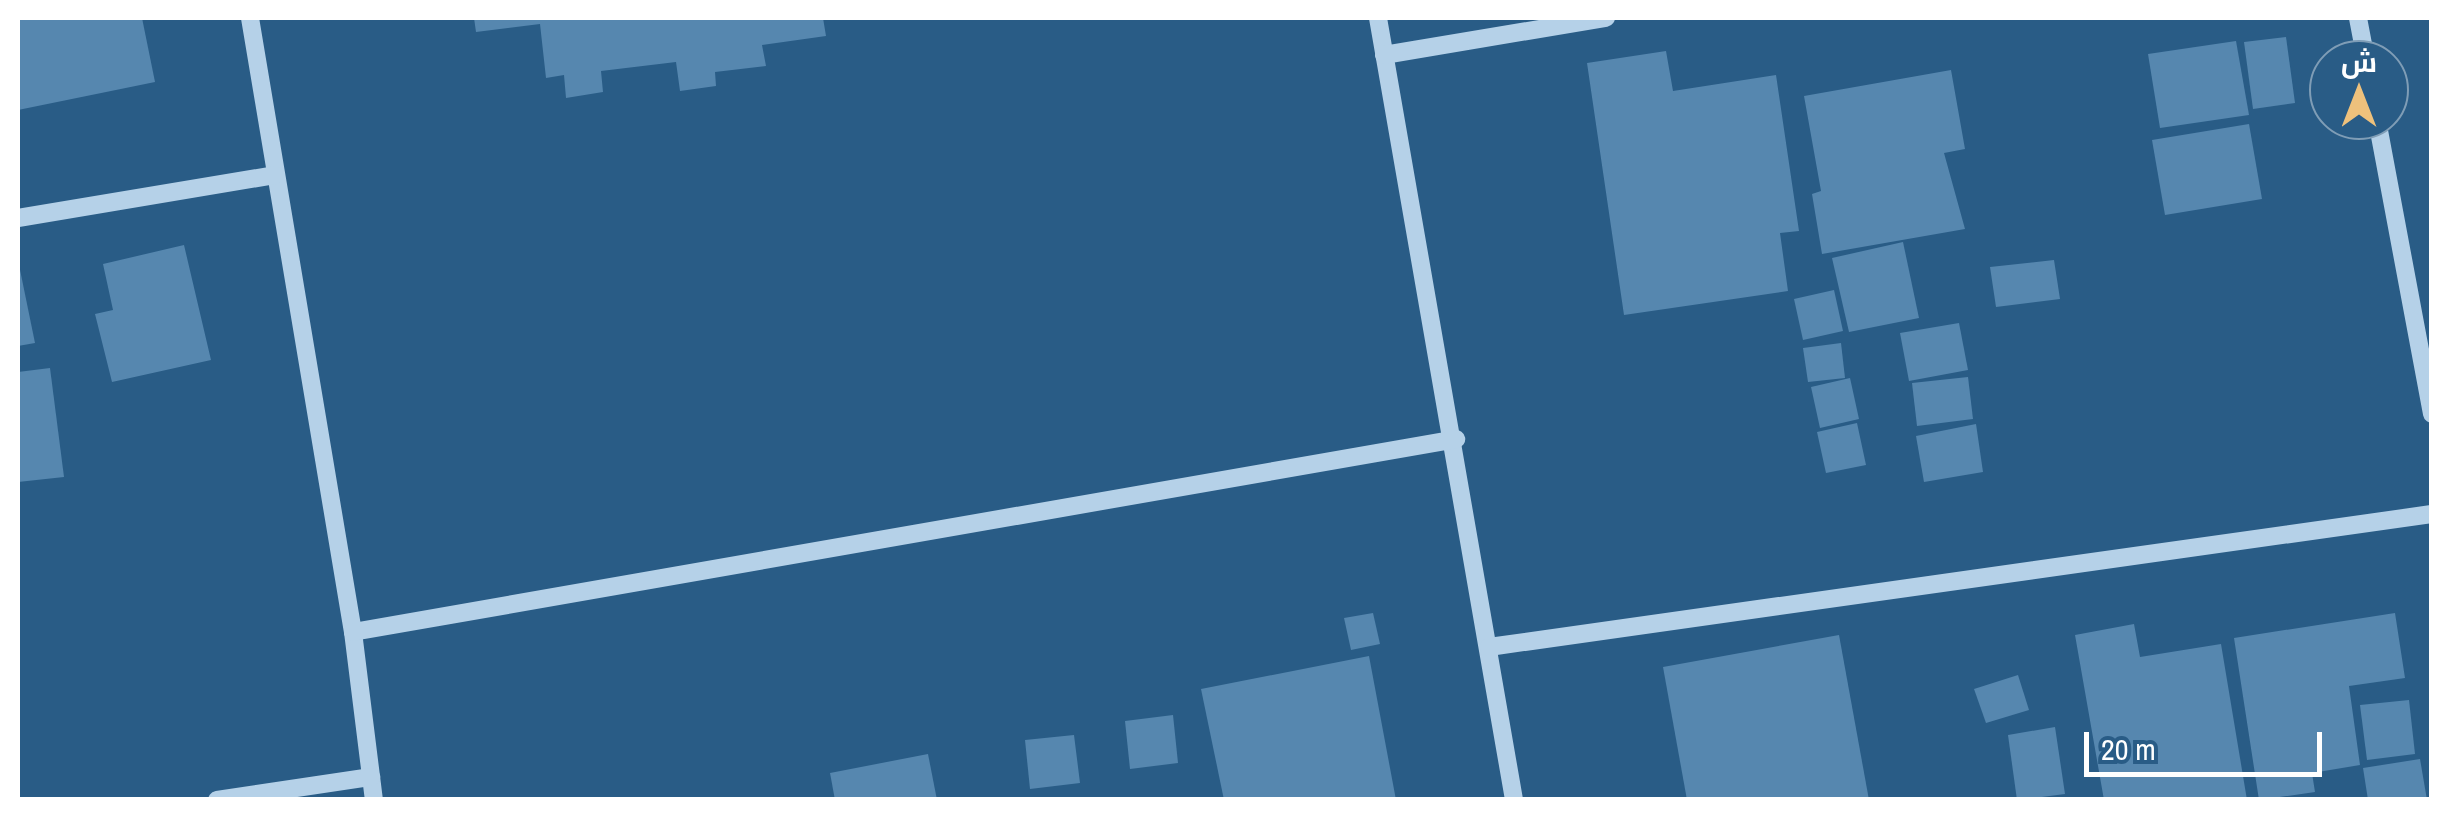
<!DOCTYPE html>
<html>
<head>
<meta charset="utf-8">
<style>
	body { margin:0 }
	#map { position:relative; width:2449px; height:817px; overflow:hidden; background:#295c86; font-family:"Archivo Narrow",Cairo,sans-serif }
	div>[style] { position:absolute }
	.building>* { inset:0; background:#5687af }
	.minor>* { height:18px; margin:-9px; padding:0 9px; transform-origin:9px; border-radius:9px; background:#b5d1e8 }
	span { translate:-50% -50%; white-space:nowrap; text-align:center; line-height:1.15; -webkit-text-stroke:8px #295c86; paint-order:stroke }
	.frame { position:absolute; inset:0; border:20px solid #fff; pointer-events:none }
	.north { position:absolute; left:2309px; top:40px; width:100px; height:100px; box-sizing:border-box; background:#295c86; border:2px solid #7f9db6; border-radius:50%; rotate:0deg; font-size:28px; font-weight:700; line-height:40px; text-align:center; color:#fff }
	.north::after { content:''; display:block; margin:auto; width:35px; height:45px; background:#eec17c; clip-path:polygon(50% 0,100% 100%,50% 72%,0 100%) }
	.scale { position:absolute; left:2084px; top:732px; width:238px; height:45px; box-sizing:border-box; border:5px solid #fff; border-top:0; padding-left:12px; font-size:30px; line-height:35px; white-space:nowrap; color:#fff; -webkit-text-stroke:8px #295c86; paint-order:stroke }
</style>
</head>
<body>
<div id="map">
	<div class="building">
		<i style="clip-path:polygon(18px 18px,142px 18px,155px 82px,18px 110px)"></i>
		<i style="clip-path:polygon(474px 18px,823px 18px,826px 36px,762px 45px,766px 66px,715px 72px,716px 86px,680px 91px,676px 62px,601px 71px,603px 92px,566px 98px,564px 75px,546px 78px,540px 24px,476px 32px)"></i>
		<i style="clip-path:polygon(2286px 37px,2295px 103px,2253px 109px,2244px 42px)"></i>
		<i style="clip-path:polygon(2236px 41px,2249px 115px,2160px 128px,2148px 54px)"></i>
		<i style="clip-path:polygon(1666px 51px,1673px 91px,1776px 75px,1799px 231px,1780px 233px,1788px 291px,1624px 315px,1587px 63px)"></i>
		<i style="clip-path:polygon(1951px 70px,1965px 149px,1944px 153px,1965px 229px,1822px 254px,1812px 194px,1821px 191px,1804px 96px)"></i>
		<i style="clip-path:polygon(2249px 124px,2262px 199px,2165px 215px,2152px 140px)"></i>
		<i style="clip-path:polygon(1903px 242px,1919px 318px,1849px 332px,1832px 258px)"></i>
		<i style="clip-path:polygon(184px 245px,211px 360px,112px 382px,95px 314px,113px 310px,103px 264px)"></i>
		<i style="clip-path:polygon(18px 260px,35px 343px,18px 346px)"></i>
		<i style="clip-path:polygon(2054px 260px,2060px 299px,1996px 307px,1990px 267px)"></i>
		<i style="clip-path:polygon(1834px 290px,1843px 331px,1803px 340px,1794px 299px)"></i>
		<i style="clip-path:polygon(1959px 323px,1968px 370px,1909px 381px,1900px 333px)"></i>
		<i style="clip-path:polygon(1841px 343px,1845px 378px,1808px 382px,1803px 348px)"></i>
		<i style="clip-path:polygon(50px 368px,64px 477px,18px 482px,18px 372px)"></i>
		<i style="clip-path:polygon(1968px 377px,1973px 419px,1917px 426px,1912px 383px)"></i>
		<i style="clip-path:polygon(1850px 378px,1859px 419px,1820px 428px,1811px 387px)"></i>
		<i style="clip-path:polygon(1857px 423px,1866px 465px,1826px 473px,1817px 432px)"></i>
		<i style="clip-path:polygon(1976px 424px,1983px 472px,1924px 482px,1916px 436px)"></i>
		<i style="clip-path:polygon(1373px 613px,1380px 644px,1351px 650px,1344px 618px)"></i>
		<i style="clip-path:polygon(2395px 613px,2405px 678px,2349px 686px,2360px 765px,2312px 773px,2315px 792px,2259px 800px,2234px 638px)"></i>
		<i style="clip-path:polygon(2134px 624px,2140px 657px,2221px 644px,2247px 800px,2104px 800px,2075px 635px)"></i>
		<i style="clip-path:polygon(1839px 635px,1869px 800px,1687px 800px,1663px 667px)"></i>
		<i style="clip-path:polygon(1369px 656px,1396px 800px,1224px 800px,1201px 689px)"></i>
		<i style="clip-path:polygon(2018px 675px,2029px 710px,1986px 723px,1974px 689px)"></i>
		<i style="clip-path:polygon(2409px 700px,2415px 754px,2367px 760px,2360px 705px)"></i>
		<i style="clip-path:polygon(1173px 715px,1178px 763px,1130px 769px,1125px 721px)"></i>
		<i style="clip-path:polygon(2055px 727px,2065px 794px,2017px 800px,2008px 735px)"></i>
		<i style="clip-path:polygon(1074px 735px,1080px 783px,1030px 789px,1025px 740px)"></i>
		<i style="clip-path:polygon(928px 754px,937px 800px,835px 800px,830px 773px)"></i>
		<i style="clip-path:polygon(2420px 759px,2427px 800px,2368px 800px,2363px 768px)"></i>
	</div>
	<div class="minor">
		<i style="left:250px;top:18px;width:623px;rotate:80.48deg"></i>
		<i style="left:353px;top:632px;width:169px;rotate:82.9deg"></i>
		<i style="left:1378px;top:18px;width:794px;rotate:80.13deg"></i>
		<i style="left:2358px;top:18px;width:43px;rotate:79.2deg"></i>
		<i style="left:1384px;top:55px;width:225px;rotate:-9.5deg"></i>
		<i style="left:2377px;top:120px;width:299px;rotate:79.4deg"></i>
		<i style="left:18px;top:218px;width:260px;rotate:-9.5deg"></i>
		<i style="left:353px;top:632px;width:1120px;rotate:-9.92deg"></i>
		<i style="left:1489px;top:647px;width:952px;rotate:-8.03deg"></i>
		<i style="left:217px;top:800px;width:156px;rotate:-8.5deg"></i>
	</div>
	<div class="frame"></div>
	<div class="north">ش</div>
	<div class="scale">20 m</div>
</div>
</body>
</html>
